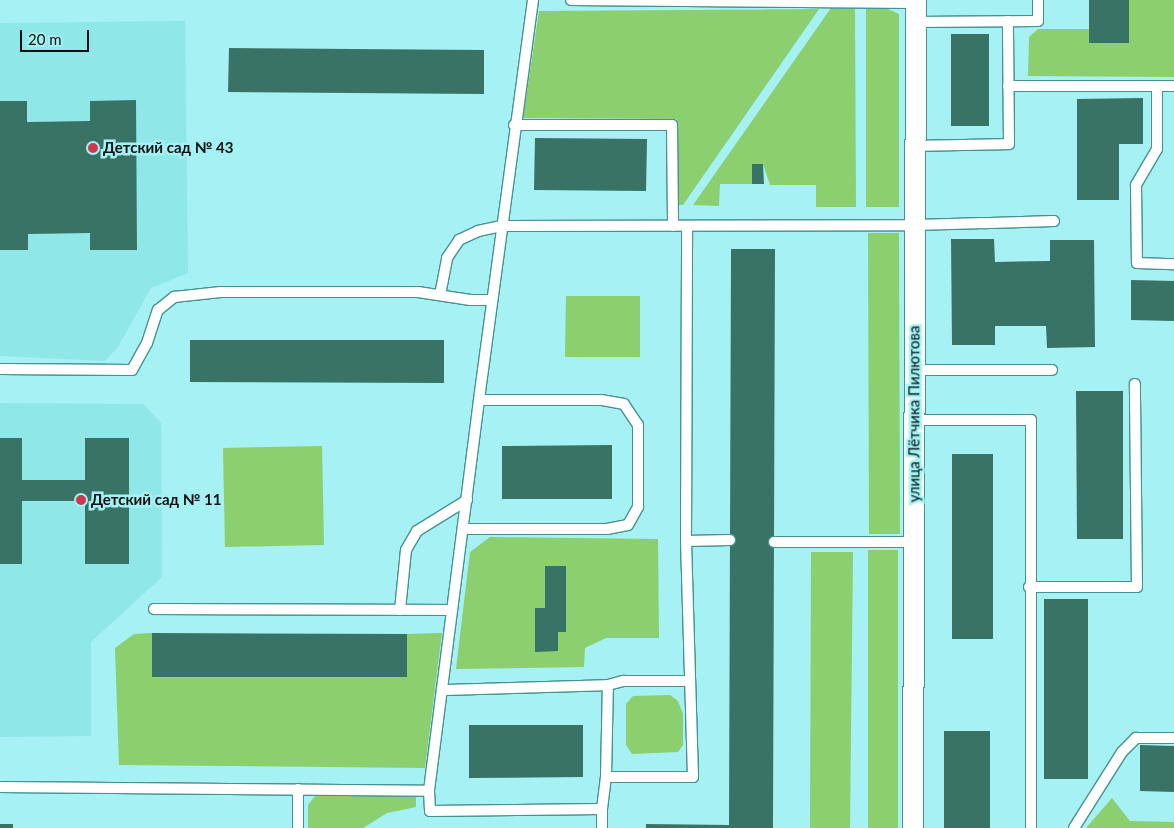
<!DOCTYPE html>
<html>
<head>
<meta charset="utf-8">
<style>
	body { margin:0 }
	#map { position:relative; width:1174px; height:828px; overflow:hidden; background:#a5f1f3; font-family:Lato,sans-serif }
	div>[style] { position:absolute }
	.built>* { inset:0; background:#8fe7e8 }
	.green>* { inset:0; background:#8bcf6f }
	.building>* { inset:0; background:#387366 }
	.roads { filter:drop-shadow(1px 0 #469293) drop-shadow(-1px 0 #469293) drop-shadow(0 1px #469293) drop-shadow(0 -1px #469293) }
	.lane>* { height:10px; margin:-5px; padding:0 5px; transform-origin:5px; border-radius:5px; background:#fff }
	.street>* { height:20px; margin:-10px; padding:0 10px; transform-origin:10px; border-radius:10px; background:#fff }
	.dots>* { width:14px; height:14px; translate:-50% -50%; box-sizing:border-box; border:2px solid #a5f1f3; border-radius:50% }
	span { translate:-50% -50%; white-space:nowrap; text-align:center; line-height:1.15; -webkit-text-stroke:5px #a5f1f3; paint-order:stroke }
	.poi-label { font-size:15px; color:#011; font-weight:700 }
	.left { translate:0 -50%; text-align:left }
	.street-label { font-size:15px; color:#011 }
	.scale { position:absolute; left:20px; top:30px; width:69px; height:22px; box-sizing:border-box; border:2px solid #011; border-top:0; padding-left:6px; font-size:15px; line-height:18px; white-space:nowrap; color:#011; -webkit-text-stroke:4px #a5f1f3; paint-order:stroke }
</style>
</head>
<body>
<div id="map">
	<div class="built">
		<i style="clip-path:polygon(185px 21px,188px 273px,151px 288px,118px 347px,105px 361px,0 356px,0 23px)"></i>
		<i style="clip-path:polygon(0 403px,143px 404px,161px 423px,162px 577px,91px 642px,91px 736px,0 737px)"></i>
	</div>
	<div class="green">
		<i style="clip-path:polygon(1129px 0,1174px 0,1174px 77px,1028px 76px,1029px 37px,1038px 29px,1089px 29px,1089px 43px,1128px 43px)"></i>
		<i style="clip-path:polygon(831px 8px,855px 9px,856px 207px,816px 207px,816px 185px,770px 185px,763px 164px,752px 164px,752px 184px,720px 184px,719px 206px,693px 205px)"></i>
		<i style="clip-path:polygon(819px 9px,683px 205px,678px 205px,677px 119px,523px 118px,539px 11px)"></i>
		<i style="clip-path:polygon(866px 9px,888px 9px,899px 14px,899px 207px,866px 207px)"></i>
		<i style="clip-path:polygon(868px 233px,899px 233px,900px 534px,869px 534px)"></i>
		<i style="clip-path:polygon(566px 296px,640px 296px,640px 357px,565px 357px)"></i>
		<i style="clip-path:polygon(322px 446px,324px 545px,225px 547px,223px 448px)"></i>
		<i style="clip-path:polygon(490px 537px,658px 539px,659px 638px,606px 638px,585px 648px,584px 667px,456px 669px,470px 552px)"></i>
		<i style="clip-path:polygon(868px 550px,898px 550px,898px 828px,868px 828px)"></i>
		<i style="clip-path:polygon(811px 552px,853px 552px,850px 828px,810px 828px)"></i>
		<i style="clip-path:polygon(152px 633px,152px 677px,407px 677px,407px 634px,442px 633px,425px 768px,119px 765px,115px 648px,134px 634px)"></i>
		<i style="clip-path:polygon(670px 695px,678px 701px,683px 714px,683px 745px,678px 752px,632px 754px,626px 745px,626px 704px,633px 696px)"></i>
		<i style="clip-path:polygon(327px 793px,416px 796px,416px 807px,387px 813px,363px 828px,308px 828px,308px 805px,315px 796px)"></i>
		<i style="clip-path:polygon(1112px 798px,1130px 821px,1174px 822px,1174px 828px,1086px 828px)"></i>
	</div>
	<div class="building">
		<i style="clip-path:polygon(1089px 0,1129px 0,1129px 43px,1089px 43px)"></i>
		<i style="clip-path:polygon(951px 34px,989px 34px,989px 126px,951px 126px)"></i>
		<i style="clip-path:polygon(229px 48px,484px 50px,484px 94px,228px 92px)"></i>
		<i style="clip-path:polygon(1143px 98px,1143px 144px,1119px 144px,1119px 200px,1077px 200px,1077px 99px)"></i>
		<i style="clip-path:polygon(136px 100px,137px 250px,90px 250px,90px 233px,28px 234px,28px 250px,0 250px,0 101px,27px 101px,27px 122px,30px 122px,90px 121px,90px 101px)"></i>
		<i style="clip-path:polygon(535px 138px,647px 139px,646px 191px,534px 190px)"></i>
		<i style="clip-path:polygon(752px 164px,763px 164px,764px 184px,752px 184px)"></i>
		<i style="clip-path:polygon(951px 239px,994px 239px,995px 262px,1050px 261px,1050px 240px,1094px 240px,1095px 347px,1047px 348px,1046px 326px,995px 326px,995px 345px,952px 345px)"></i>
		<i style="clip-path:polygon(731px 249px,775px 249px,773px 828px,646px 828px,646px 824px,729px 825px)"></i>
		<i style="clip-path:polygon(1131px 280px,1174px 281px,1174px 321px,1131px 320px)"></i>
		<i style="clip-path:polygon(190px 340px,444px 340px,444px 383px,190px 382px)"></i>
		<i style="clip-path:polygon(1076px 391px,1123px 391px,1123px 539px,1077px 539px)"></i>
		<i style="clip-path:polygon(0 438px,22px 438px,22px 480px,85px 480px,85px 438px,129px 438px,129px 564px,85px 564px,85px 501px,22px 501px,22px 564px,0 564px)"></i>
		<i style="clip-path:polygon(612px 445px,612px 499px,502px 499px,502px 446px)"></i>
		<i style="clip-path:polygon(952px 454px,993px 454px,993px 639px,952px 639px)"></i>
		<i style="clip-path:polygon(545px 566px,566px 566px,566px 632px,558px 632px,558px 651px,535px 652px,535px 608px,545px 608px)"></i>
		<i style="clip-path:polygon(1044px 599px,1088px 599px,1088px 779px,1044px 779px)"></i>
		<i style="clip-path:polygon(152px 633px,407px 634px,407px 677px,152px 677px)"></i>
		<i style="clip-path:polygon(469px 725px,583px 725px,583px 777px,469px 778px)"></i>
		<i style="clip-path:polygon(944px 731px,990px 731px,990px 828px,944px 828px)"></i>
		<i style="clip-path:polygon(1140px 745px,1174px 746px,1174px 792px,1140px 791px)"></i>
		<i style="clip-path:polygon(0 824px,13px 824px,13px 828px,0 828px)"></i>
	</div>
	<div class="roads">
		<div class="lane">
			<i style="left:533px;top:0;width:404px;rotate:97.7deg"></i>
			<i style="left:479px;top:400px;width:394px;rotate:97.3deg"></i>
			<i style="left:429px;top:791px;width:20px;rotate:87deg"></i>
			<i style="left:430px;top:811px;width:172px;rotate:-0.7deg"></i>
			<i style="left:602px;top:809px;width:19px;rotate:90deg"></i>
			<i style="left:571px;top:0;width:345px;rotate:0.5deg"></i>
			<i style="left:915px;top:22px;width:123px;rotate:-0.5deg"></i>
			<i style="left:1038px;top:21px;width:21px;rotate:-90deg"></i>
			<i style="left:1008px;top:86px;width:166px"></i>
			<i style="left:1157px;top:86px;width:63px;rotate:90deg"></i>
			<i style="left:1157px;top:149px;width:42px;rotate:120.3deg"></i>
			<i style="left:1136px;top:185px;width:78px;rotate:89.3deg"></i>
			<i style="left:1137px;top:263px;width:37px;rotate:2deg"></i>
			<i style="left:514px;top:125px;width:158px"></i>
			<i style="left:672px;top:125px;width:101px;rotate:89.4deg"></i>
			<i style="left:915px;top:146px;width:94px;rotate:-1.2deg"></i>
			<i style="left:1009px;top:144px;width:123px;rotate:-90.5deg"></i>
			<i style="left:440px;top:295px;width:38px;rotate:-79deg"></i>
			<i style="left:447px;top:258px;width:22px;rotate:-56deg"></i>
			<i style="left:459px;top:240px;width:21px;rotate:-25deg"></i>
			<i style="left:478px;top:231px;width:24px;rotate:-12deg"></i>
			<i style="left:501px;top:226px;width:414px;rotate:-0.1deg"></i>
			<i style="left:915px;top:225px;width:139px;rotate:-1.6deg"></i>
			<i style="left:0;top:369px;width:132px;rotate:0.4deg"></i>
			<i style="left:132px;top:370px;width:31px;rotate:-61deg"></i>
			<i style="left:147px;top:343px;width:35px;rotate:-72deg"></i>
			<i style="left:158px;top:310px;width:21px;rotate:-39deg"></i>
			<i style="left:174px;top:297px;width:47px;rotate:-6.1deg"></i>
			<i style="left:221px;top:292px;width:197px"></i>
			<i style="left:418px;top:292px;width:53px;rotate:8.7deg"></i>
			<i style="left:470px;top:300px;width:22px"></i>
			<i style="left:914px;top:370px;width:138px"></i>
			<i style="left:914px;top:420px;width:117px"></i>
			<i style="left:1031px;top:420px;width:408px;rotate:90deg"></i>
			<i style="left:463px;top:529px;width:144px"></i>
			<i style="left:607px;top:529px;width:21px;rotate:-11deg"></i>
			<i style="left:628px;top:525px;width:21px;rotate:-61deg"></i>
			<i style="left:638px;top:507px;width:82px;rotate:-90deg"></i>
			<i style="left:638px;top:425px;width:25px;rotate:-124deg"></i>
			<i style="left:624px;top:404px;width:22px;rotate:-170deg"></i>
			<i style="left:602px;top:400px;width:123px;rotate:180deg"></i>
			<i style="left:686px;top:541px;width:44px;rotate:-1.3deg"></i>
			<i style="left:774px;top:542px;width:140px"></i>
			<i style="left:1029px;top:587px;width:108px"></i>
			<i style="left:1137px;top:587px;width:203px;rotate:-90.6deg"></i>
			<i style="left:154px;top:609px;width:298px;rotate:0.2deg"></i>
			<i style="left:400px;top:610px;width:60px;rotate:-84.3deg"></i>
			<i style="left:406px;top:550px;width:22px;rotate:-60deg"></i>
			<i style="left:417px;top:531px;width:59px;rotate:-31.8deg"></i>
			<i style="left:442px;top:690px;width:166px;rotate:-1.7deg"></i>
			<i style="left:606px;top:777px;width:87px"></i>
			<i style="left:693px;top:777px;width:236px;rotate:-91.7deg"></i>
			<i style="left:686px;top:541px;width:315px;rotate:-89.8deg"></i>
			<i style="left:0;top:787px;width:429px;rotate:0.5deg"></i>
			<i style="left:602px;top:809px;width:32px;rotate:-83deg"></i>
			<i style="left:606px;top:777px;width:92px;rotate:-88.8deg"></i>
			<i style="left:608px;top:685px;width:16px;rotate:-15deg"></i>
			<i style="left:623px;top:681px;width:67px"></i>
			<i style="left:298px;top:828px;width:39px;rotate:-90deg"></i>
			<i style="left:1074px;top:828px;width:90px;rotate:-57.7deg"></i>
			<i style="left:1122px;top:752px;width:20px;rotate:-45deg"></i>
			<i style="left:1136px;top:738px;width:38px"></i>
		</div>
		<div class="street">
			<i style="left:913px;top:828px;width:828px;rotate:-89.79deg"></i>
		</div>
	</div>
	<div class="dots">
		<i style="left:93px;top:148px;background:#ca3a4e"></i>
		<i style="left:81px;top:500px;background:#ca3a4e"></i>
	</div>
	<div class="poi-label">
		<span class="left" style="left:103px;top:148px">Детский сад № 43</span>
		<span class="left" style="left:91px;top:500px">Детский сад № 11</span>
	</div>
	<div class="street-label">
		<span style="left:914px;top:414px;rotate:-90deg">улица Лётчика Пилютова</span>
	</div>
	<div class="scale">20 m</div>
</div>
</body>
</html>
